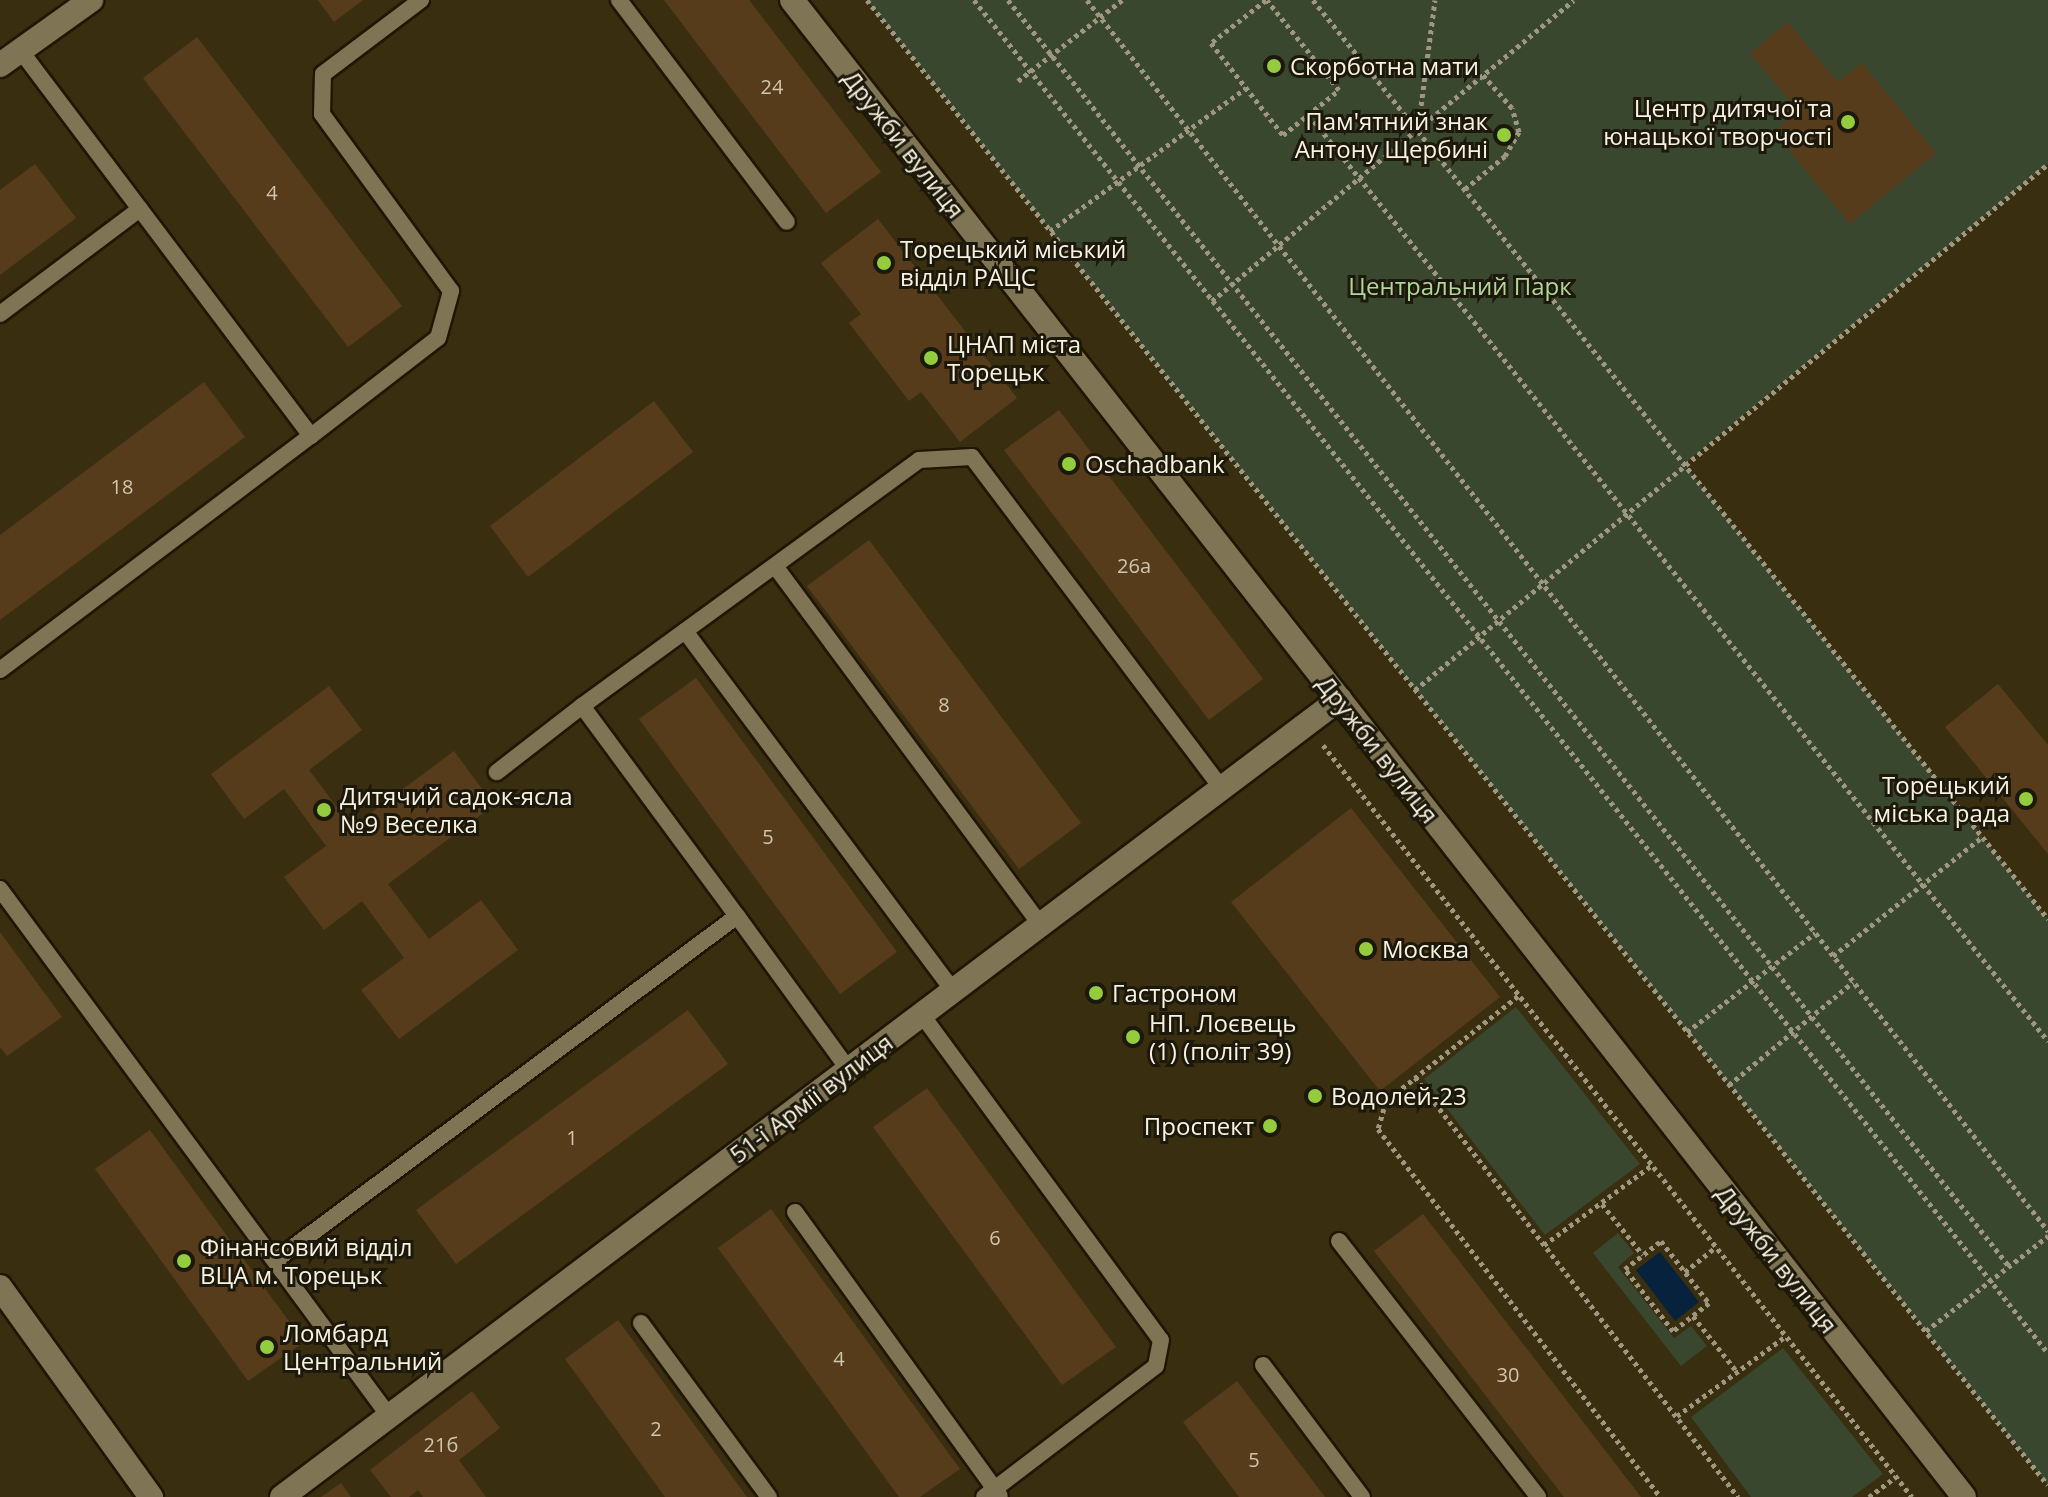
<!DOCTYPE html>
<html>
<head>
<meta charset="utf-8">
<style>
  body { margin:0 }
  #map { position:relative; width:2048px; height:1497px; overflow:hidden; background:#392f10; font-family:"Open Sans",sans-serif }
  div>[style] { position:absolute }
  .green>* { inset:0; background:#39472e }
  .water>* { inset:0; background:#07223d }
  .building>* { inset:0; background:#563c1b }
  .path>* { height:5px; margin-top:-2.5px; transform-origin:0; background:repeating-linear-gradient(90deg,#9f977f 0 4px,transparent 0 8px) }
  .roads { filter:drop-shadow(2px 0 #211700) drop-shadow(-2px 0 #211700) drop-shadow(0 2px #211700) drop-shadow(0 -2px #211700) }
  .service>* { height:16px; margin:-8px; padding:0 8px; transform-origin:8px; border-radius:8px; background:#7f7453 }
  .minor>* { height:24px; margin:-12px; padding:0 12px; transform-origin:12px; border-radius:12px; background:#7f7453 }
  .secondary>* { height:24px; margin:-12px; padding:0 12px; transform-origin:12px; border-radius:12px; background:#7f7453 }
  .dots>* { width:22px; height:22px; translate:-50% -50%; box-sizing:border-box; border:4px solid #1c180b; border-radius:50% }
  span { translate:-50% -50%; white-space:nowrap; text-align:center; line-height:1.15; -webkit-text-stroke:6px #1c180b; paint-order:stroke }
  .number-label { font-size:20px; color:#cfc4ae }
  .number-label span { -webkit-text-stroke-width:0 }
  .poi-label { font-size:24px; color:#f7f1df }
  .left { translate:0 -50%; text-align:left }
  .right { translate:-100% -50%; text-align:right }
  .street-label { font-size:24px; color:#f7f1df }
  .park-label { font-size:24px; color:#b1d497 }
</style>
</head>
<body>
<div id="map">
  <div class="green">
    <div style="clip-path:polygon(867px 0,2048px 0,2048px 164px,1684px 464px,2048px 919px,2048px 1485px)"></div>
    <div style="clip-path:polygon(1516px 1007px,1640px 1164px,1545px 1235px,1424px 1079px)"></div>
    <div style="clip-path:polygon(1618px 1233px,1634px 1253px,1618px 1267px,1674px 1338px,1691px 1326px,1707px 1346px,1681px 1366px,1593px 1253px)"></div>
    <div style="clip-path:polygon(1783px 1348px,1883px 1474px,1852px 1497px,1751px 1497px,1691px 1417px)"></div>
  </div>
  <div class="water">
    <div style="clip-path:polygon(1660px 1252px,1699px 1302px,1675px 1321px,1636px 1270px)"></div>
  </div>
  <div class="building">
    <div style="clip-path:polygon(318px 0,363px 0,334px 22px)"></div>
    <div style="clip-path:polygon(664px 0,749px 0,881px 172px,826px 213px)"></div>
    <div style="clip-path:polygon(1788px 22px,1838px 82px,1862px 63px,1936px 153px,1850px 224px,1774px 132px,1798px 111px,1750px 53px)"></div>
    <div style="clip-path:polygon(197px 37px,402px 306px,348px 347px,143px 78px)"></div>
    <div style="clip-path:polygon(35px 164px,76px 218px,0 275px,0 190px)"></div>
    <div style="clip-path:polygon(878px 219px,1017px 398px,960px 442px,921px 392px,909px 401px,849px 323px,861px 314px,821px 263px)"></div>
    <div style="clip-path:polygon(204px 382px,245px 437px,0 620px,0 535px)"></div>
    <div style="clip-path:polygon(654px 401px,693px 452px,528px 577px,490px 526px)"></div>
    <div style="clip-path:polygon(1059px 410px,1263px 679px,1209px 720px,1004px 450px)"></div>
    <div style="clip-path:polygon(869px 540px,1081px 823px,1019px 869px,807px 586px)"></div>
    <div style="clip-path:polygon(696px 678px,897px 952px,840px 994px,639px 719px)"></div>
    <div style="clip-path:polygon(1998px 684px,2048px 745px,2048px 854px,1945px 727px)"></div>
    <div style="clip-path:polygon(329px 686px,362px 730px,309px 770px,352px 827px,454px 751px,494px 805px,388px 884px,429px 939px,481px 900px,518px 950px,399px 1039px,361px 990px,404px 958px,362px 901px,324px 930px,284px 877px,326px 846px,284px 789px,244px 819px,211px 774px)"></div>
    <div style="clip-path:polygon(1351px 808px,1500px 997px,1380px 1091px,1231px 902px)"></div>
    <div style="clip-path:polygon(0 932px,62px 1017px,7px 1056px,0 1047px)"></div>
    <div style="clip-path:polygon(688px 1010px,728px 1064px,456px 1264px,416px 1210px)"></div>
    <div style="clip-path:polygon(927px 1088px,1116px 1347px,1062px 1385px,873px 1127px)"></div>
    <div style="clip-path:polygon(150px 1130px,304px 1342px,248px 1381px,95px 1169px)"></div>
    <div style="clip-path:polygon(771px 1209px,960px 1469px,920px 1497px,899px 1497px,718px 1248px)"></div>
    <div style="clip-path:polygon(1423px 1214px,1641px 1497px,1564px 1497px,1374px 1251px)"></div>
    <div style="clip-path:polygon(618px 1320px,747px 1497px,665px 1497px,565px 1359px)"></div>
    <div style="clip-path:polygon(1237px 1381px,1325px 1497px,1239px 1497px,1183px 1422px)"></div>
    <div style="clip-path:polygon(472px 1391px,500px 1428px,459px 1460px,486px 1497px,423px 1497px,418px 1490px,409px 1497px,391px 1497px,370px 1470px)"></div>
    <div style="clip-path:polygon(341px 1483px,351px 1497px,321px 1497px)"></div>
  </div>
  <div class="path">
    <div style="left:867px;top:0;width:1897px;rotate:51.51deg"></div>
    <div style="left:974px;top:0;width:1727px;rotate:51.56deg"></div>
    <div style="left:1008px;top:0;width:1614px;rotate:51.67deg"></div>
    <div style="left:1087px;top:0;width:1562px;rotate:52.02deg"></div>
    <div style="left:1266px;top:0;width:70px;rotate:142deg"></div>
    <div style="left:1211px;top:43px;width:117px;rotate:52deg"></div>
    <div style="left:1283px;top:135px;width:72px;rotate:-38.8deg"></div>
    <div style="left:1339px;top:90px;width:115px;rotate:-128.7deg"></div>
    <div style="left:1313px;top:0;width:1177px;rotate:51.35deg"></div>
    <div style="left:1018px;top:81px;width:132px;rotate:-37.9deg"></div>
    <div style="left:1309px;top:115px;width:1185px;rotate:51.41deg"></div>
    <div style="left:1418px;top:129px;width:202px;rotate:-39.6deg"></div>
    <div style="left:1465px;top:189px;width:52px;rotate:-39.5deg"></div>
    <div style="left:1505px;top:156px;width:28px;rotate:-60deg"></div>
    <div style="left:1519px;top:132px;width:25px;rotate:-106deg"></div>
    <div style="left:1512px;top:108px;width:44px;rotate:-131.3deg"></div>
    <div style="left:1050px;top:231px;width:243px;rotate:-36.1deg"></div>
    <div style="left:1212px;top:301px;width:268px;rotate:-39.9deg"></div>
    <div style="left:1418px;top:129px;width:130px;rotate:-82.5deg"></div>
    <div style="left:1415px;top:690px;width:823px;rotate:-39.73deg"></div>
    <div style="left:1323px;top:745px;width:955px;rotate:51.93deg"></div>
    <div style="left:1833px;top:956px;width:191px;rotate:-38.6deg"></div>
    <div style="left:1518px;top:996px;width:169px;rotate:141.5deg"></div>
    <div style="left:1386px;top:1101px;width:29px;rotate:106deg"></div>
    <div style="left:1378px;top:1129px;width:464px;rotate:52.5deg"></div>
    <div style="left:1687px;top:1032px;width:162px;rotate:-37.7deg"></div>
    <div style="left:1415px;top:1077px;width:530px;rotate:52.44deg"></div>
    <div style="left:1729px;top:1085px;width:161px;rotate:-39.7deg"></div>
    <div style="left:1602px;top:1204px;width:65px;rotate:51.2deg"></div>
    <div style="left:1661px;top:1241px;width:78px;rotate:52.3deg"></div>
    <div style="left:1709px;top:1303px;width:46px;rotate:142.1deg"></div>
    <div style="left:1673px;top:1331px;width:78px;rotate:-127.7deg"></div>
    <div style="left:1625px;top:1269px;width:46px;rotate:-37.9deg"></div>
    <div style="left:1544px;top:1245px;width:134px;rotate:-36.5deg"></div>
    <div style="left:1685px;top:1272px;width:40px;rotate:-39deg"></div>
    <div style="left:1693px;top:1316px;width:71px;rotate:51.8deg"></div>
    <div style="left:1926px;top:1331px;width:155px;rotate:-37.9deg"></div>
    <div style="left:1677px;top:1416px;width:135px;rotate:-36.3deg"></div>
    <div style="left:1869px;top:1497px;width:34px;rotate:-37deg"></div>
  </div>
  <div class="roads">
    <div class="service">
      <div style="left:619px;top:0;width:278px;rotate:52.9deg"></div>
      <div style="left:0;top:314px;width:175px;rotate:-36.9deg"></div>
      <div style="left:311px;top:436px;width:160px;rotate:-37.7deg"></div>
      <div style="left:438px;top:338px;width:49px;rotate:-74.5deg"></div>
      <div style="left:451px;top:291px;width:219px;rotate:-126.1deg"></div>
      <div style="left:322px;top:114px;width:40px;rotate:-88.6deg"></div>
      <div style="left:323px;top:74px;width:123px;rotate:-37.1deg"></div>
      <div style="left:775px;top:566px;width:449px;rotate:53.5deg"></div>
      <div style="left:685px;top:631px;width:450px;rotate:53.3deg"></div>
      <div style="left:0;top:670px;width:389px;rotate:-37deg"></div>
      <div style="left:311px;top:436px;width:483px;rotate:-127deg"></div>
      <div style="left:582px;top:706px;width:417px;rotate:-36.1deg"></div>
      <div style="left:919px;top:460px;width:53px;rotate:-3.2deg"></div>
      <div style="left:972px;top:457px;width:417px;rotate:53deg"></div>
      <div style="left:0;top:889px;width:655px;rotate:53.57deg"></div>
      <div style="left:389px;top:1416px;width:7px;rotate:-34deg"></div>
      <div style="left:737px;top:916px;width:190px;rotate:54deg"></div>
      <div style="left:922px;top:1015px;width:403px;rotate:53.7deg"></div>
      <div style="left:1161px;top:1340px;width:26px;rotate:101deg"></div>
      <div style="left:1156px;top:1366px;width:216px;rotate:142.7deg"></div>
      <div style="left:795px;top:1212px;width:350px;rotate:54.2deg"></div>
      <div style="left:1339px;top:1241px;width:324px;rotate:52.1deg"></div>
      <div style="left:276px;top:1260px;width:575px;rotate:-36.73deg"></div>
      <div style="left:737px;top:916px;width:261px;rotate:-126.4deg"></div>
      <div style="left:582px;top:706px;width:108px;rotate:142.2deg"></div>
      <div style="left:641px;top:1323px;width:216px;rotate:53.7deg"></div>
      <div style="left:1263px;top:1365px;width:165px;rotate:53.1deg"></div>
    </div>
    <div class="minor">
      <div style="left:792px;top:0;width:1901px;rotate:51.94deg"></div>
      <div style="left:0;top:65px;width:112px;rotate:-35.5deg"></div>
      <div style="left:282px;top:1497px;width:1325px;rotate:-37.03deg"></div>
    </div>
    <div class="secondary">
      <div style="left:0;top:1287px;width:259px;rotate:54.3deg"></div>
    </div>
  </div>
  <div class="dots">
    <div style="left:1274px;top:66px;background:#94cc3d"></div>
    <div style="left:1848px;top:122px;background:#94cc3d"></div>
    <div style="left:1504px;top:135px;background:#94cc3d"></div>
    <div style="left:884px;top:263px;background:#94cc3d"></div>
    <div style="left:931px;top:358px;background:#94cc3d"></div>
    <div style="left:1069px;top:464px;background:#94cc3d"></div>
    <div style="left:2026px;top:799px;background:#94cc3d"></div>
    <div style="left:324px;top:810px;background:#94cc3d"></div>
    <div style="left:1366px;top:949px;background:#94cc3d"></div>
    <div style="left:1096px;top:993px;background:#94cc3d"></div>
    <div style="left:1133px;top:1037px;background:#94cc3d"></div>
    <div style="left:1315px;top:1096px;background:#94cc3d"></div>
    <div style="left:1270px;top:1126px;background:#94cc3d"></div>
    <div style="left:184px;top:1261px;background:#94cc3d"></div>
    <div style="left:267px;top:1347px;background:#94cc3d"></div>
  </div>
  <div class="number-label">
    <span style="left:772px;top:86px">24</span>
    <span style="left:272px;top:192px">4</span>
    <span style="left:122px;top:486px">18</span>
    <span style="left:1134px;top:565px">26а</span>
    <span style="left:944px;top:704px">8</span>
    <span style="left:768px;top:836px">5</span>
    <span style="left:572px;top:1137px">1</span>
    <span style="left:995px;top:1237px">6</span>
    <span style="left:839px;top:1358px">4</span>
    <span style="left:1508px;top:1374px">30</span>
    <span style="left:656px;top:1428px">2</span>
    <span style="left:441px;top:1444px">21б</span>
    <span style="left:1254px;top:1459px">5</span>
  </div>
  <div class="poi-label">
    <span class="left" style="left:1290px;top:66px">Скорботна мати</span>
    <span class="right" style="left:1832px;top:122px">Центр дитячої та<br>юнацької творчості</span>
    <span class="right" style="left:1488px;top:135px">Пам'ятний знак<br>Антону Щербині</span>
    <span class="left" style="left:900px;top:263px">Торецький міський<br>відділ РАЦС</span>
    <span class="left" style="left:947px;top:358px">ЦНАП міста<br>Торецьк</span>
    <span class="left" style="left:1085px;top:464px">Oschadbank</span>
    <span class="right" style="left:2010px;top:799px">Торецький<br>міська рада</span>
    <span class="left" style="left:340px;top:810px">Дитячий садок-ясла<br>№9 Веселка</span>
    <span class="left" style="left:1382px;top:949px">Москва</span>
    <span class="left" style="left:1112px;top:993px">Гастроном</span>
    <span class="left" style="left:1149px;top:1037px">НП. Лоєвець<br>(1) (політ 39)</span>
    <span class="left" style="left:1331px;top:1096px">Водолей-23</span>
    <span class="right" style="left:1254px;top:1126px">Проспект</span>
    <span class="left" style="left:200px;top:1261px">Фінансовий відділ<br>ВЦА м. Торецьк</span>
    <span class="left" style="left:283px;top:1347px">Ломбард<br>Центральний</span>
  </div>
  <div class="street-label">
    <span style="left:904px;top:144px;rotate:52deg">Дружби вулиця</span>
    <span style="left:1378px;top:749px;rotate:52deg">Дружби вулиця</span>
    <span style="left:811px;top:1098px;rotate:-37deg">51-ї Армії вулиця</span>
    <span style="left:1777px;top:1259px;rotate:52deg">Дружби вулиця</span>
  </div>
  <div class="park-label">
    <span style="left:1460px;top:286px">Центральний Парк</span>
  </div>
</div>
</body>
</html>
